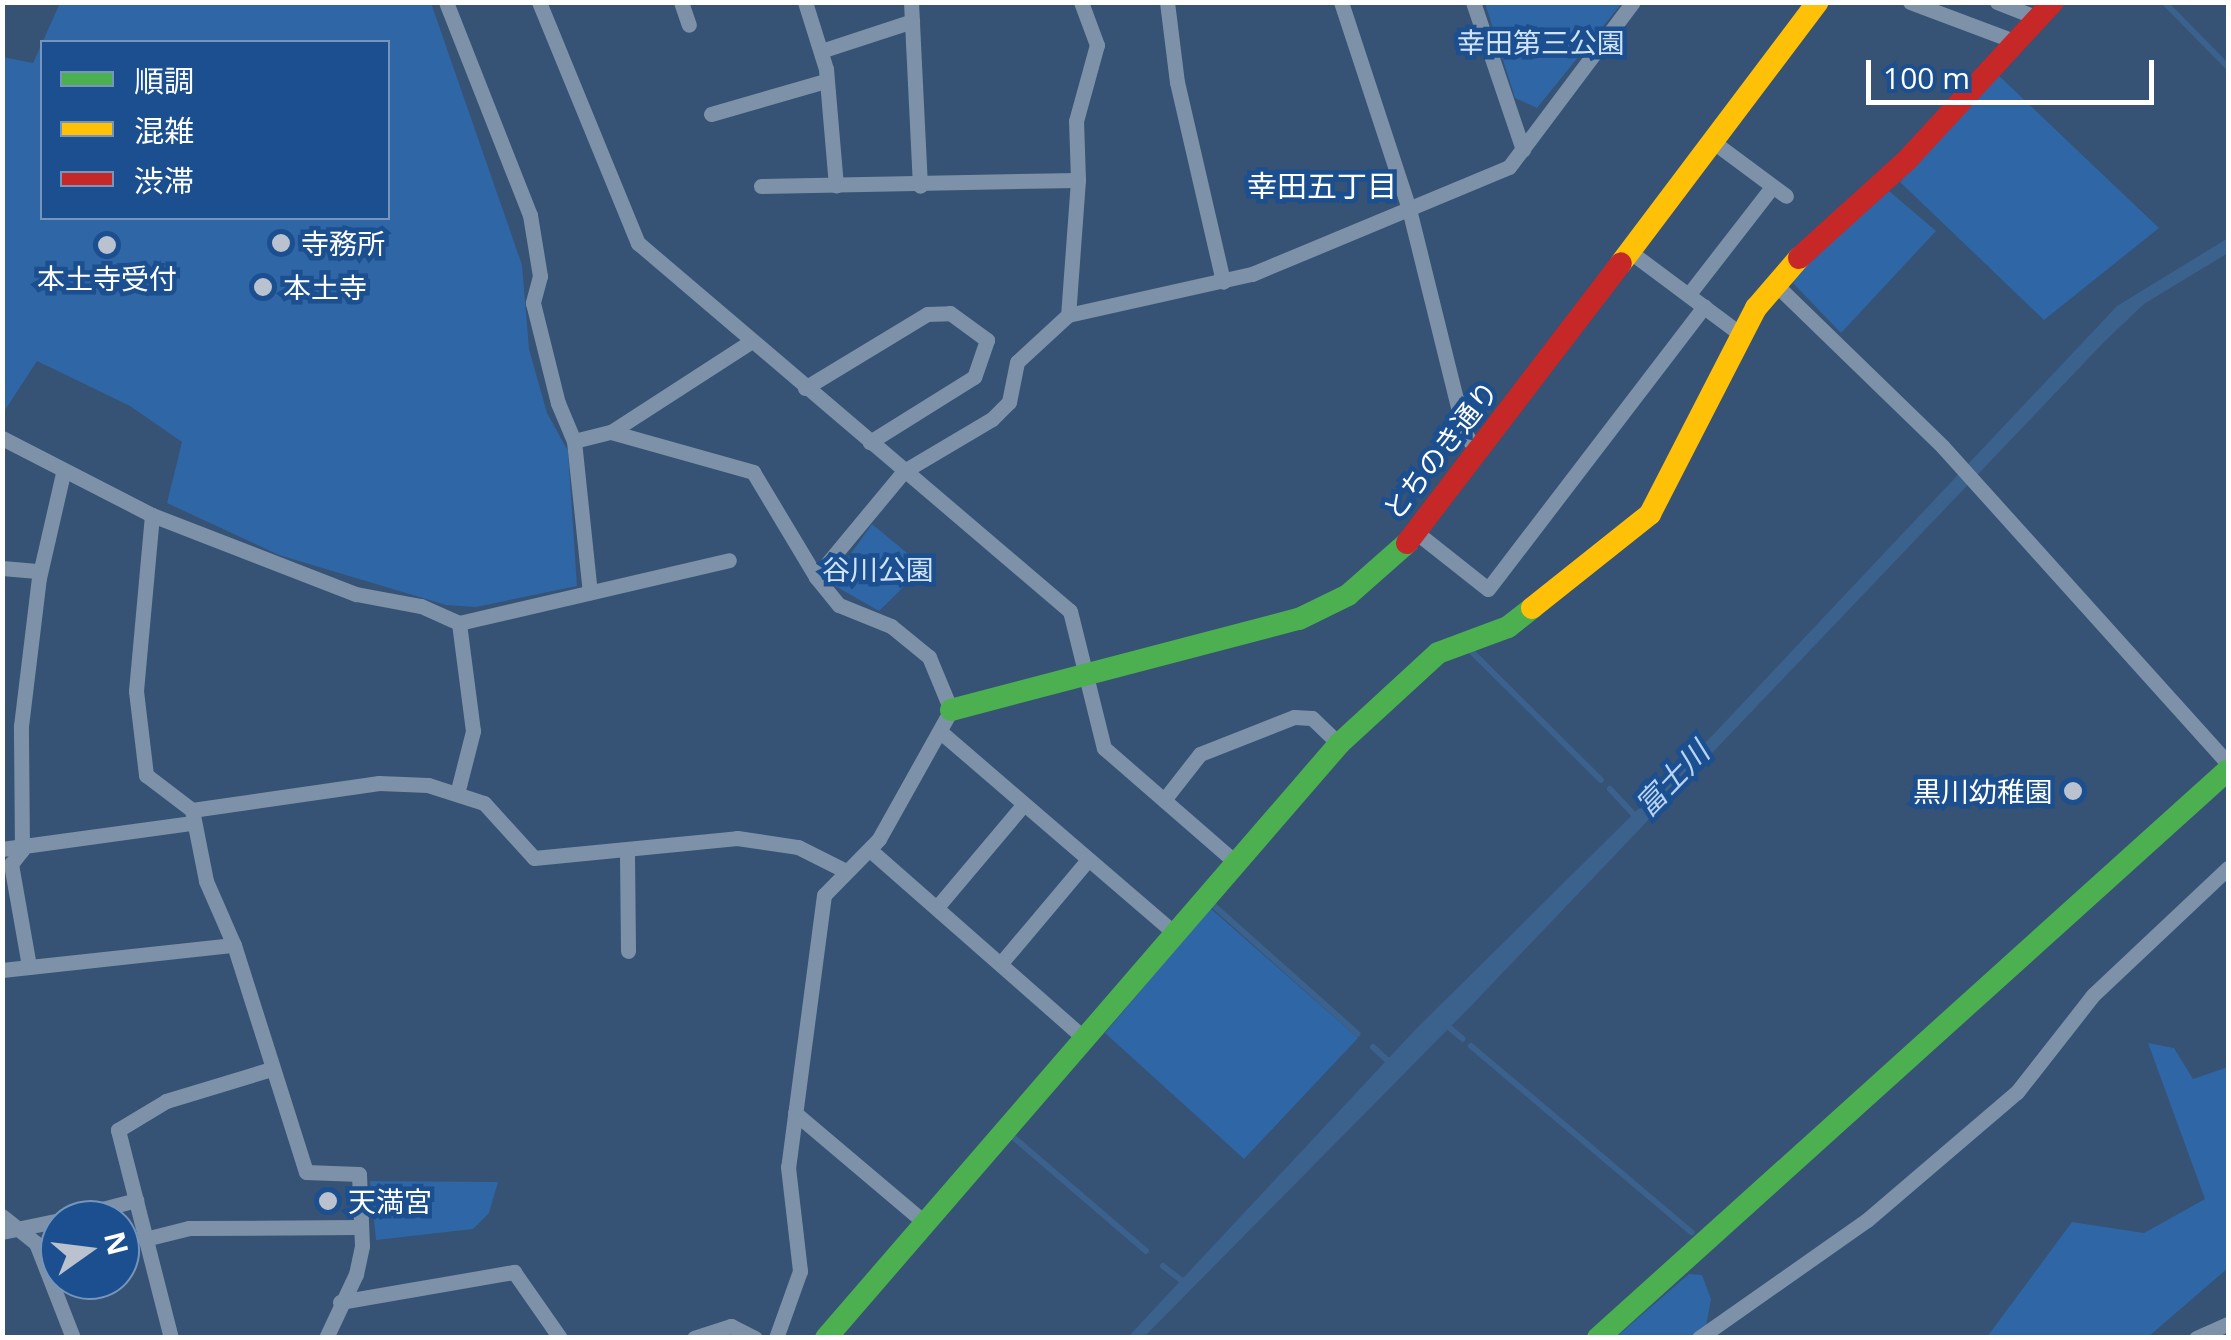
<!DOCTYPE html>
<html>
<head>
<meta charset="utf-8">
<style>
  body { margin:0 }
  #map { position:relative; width:2231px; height:1340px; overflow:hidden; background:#365274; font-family:"Open Sans","Noto Sans JP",sans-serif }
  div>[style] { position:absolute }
  .green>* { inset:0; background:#2f66a5 }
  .water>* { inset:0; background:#3b618d }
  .stream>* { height:6px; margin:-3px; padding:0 3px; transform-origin:3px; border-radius:3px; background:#3b618d }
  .street>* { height:15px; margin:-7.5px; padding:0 7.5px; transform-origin:7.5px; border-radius:7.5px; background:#7d92a8 }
  .fast>* { height:22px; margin:-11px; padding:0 11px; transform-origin:11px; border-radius:11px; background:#4caf50 }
  .slow>* { height:22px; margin:-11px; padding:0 11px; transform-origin:11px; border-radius:11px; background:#ffc107 }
  .jam>* { height:22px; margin:-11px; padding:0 11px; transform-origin:11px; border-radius:11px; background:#c62828 }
  .dots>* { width:28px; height:28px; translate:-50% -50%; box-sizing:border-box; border:5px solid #1b4f8f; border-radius:50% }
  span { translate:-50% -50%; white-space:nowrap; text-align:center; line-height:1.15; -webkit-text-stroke:9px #1b4f8f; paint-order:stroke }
  .park-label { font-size:28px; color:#cfe3fa }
  .poi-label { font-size:28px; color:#fff }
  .left { translate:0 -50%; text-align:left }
  .right { translate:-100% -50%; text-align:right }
  .street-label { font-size:28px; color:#fff }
  .neighbourhood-label { font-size:30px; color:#fff }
  .water-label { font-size:30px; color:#b5d3f5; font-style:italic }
  .frame { position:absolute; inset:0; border:5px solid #fff; pointer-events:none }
  .legend { position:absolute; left:40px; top:40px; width:350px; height:180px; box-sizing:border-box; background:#1b4f8f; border:2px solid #7695bc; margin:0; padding:12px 18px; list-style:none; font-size:30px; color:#fff }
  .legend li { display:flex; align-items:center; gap:20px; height:50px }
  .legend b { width:50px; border:2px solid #7695bc }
  .north { position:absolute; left:40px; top:1200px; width:100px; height:100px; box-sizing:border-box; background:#1b4f8f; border:2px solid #7695bc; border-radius:50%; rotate:76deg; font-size:28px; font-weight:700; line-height:40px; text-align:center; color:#fff }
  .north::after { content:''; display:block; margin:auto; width:35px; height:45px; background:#b9c2ce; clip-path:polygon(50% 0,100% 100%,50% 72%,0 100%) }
  .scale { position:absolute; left:1866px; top:60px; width:288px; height:45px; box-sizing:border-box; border:5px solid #fff; border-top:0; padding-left:12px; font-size:30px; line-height:35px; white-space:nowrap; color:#fff; -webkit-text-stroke:8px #1b4f8f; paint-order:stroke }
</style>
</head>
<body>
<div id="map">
  <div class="green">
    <div style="clip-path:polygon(evenodd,60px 3px,431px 3px,522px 265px,529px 349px,547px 413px,568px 451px,577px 586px,476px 607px,446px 605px,279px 555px,167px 503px,182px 442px,130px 406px,37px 361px,3px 413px,3px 57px,33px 63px,60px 3px,42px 42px,388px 42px,388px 218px,42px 218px,42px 42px)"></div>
    <div style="clip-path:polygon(1485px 3px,1485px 2px,1622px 3px,1537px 108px,1515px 98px)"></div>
    <div style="clip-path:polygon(1995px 72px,2159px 228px,2044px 320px,1900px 182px)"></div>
    <div style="clip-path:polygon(1889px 191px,1936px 231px,1841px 333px,1790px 280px)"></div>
    <div style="clip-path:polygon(872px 524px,924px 567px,879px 611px,830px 583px)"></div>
    <div style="clip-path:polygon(1210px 908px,1358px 1038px,1244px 1159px,1105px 1033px)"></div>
    <div style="clip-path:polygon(2148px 1043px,2174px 1048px,2193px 1079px,2228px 1067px,2228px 1268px,2148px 1337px,1987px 1337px,2072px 1222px,2144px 1233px,2205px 1199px)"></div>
    <div style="clip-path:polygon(370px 1181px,498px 1182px,489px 1213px,473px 1229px,376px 1240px)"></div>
    <div style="clip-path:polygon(1689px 1274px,1702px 1275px,1711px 1299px,1704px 1337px,1615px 1338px)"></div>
  </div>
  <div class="water">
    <div style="clip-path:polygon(2228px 238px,2228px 253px,2144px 304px,2104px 342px,1471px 1006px,1144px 1337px,1127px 1338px,1414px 1031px,1710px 738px,2117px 306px)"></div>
  </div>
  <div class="stream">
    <div style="left:2164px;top:2px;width:91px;rotate:45.4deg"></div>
    <div style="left:1471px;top:651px;width:183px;rotate:44.8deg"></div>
    <div style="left:1610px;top:789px;width:38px;rotate:47deg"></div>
    <div style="left:1212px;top:904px;width:195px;rotate:41.7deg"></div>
    <div style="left:1445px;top:1024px;width:23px;rotate:40deg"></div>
    <div style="left:1471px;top:1046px;width:289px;rotate:40.2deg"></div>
    <div style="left:1373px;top:1047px;width:26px;rotate:43deg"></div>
    <div style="left:1013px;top:1137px;width:175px;rotate:40.6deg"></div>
    <div style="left:1163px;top:1266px;width:29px;rotate:38deg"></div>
  </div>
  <div class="street">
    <div style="left:446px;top:2px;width:229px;rotate:68.5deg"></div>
    <div style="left:530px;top:215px;width:62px;rotate:80.7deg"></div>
    <div style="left:540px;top:276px;width:28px;rotate:105deg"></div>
    <div style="left:533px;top:303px;width:103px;rotate:76deg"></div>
    <div style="left:558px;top:403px;width:41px;rotate:67.2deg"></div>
    <div style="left:574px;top:441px;width:38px;rotate:-14deg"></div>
    <div style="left:611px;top:432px;width:148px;rotate:15.7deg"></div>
    <div style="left:753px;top:472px;width:122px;rotate:59deg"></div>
    <div style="left:539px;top:2px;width:261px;rotate:67.7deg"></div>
    <div style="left:638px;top:243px;width:567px;rotate:40.43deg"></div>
    <div style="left:1070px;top:611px;width:141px;rotate:76.1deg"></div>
    <div style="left:1104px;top:748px;width:172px;rotate:41deg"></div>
    <div style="left:681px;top:2px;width:24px;rotate:71deg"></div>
    <div style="left:805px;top:2px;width:70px;rotate:72.6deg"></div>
    <div style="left:826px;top:69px;width:117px;rotate:85.1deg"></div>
    <div style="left:911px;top:2px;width:184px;rotate:87.2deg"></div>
    <div style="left:1167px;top:2px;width:81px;rotate:82.9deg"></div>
    <div style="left:1177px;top:82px;width:205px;rotate:77deg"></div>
    <div style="left:1341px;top:2px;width:218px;rotate:71.8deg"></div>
    <div style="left:1409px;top:209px;width:230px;rotate:76.1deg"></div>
    <div style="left:1464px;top:432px;width:22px;rotate:56deg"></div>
    <div style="left:1473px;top:2px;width:156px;rotate:71.3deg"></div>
    <div style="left:1910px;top:2px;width:111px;rotate:20.6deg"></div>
    <div style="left:1997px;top:2px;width:41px;rotate:21.5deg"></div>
    <div style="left:821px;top:51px;width:96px;rotate:-18.2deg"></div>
    <div style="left:711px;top:114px;width:119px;rotate:-16.1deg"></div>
    <div style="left:1712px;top:141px;width:92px;rotate:36.6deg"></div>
    <div style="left:1078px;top:180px;width:59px;rotate:-91.9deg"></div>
    <div style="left:1076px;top:121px;width:79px;rotate:-74.6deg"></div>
    <div style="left:1097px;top:45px;width:46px;rotate:-110.4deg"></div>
    <div style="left:761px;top:186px;width:317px;rotate:-1.1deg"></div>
    <div style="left:1078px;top:180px;width:135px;rotate:94.2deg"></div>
    <div style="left:1068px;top:315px;width:69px;rotate:137.3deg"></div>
    <div style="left:1017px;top:362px;width:41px;rotate:101.3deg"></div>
    <div style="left:1009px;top:402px;width:24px;rotate:135deg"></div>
    <div style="left:992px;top:419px;width:102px;rotate:149.4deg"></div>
    <div style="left:904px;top:471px;width:138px;rotate:129.7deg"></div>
    <div style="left:816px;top:577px;width:36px;rotate:51deg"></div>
    <div style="left:839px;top:605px;width:56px;rotate:22deg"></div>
    <div style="left:891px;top:626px;width:49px;rotate:39.2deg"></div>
    <div style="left:929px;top:657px;width:57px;rotate:67.5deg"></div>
    <div style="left:951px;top:710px;width:148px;rotate:119.2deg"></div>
    <div style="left:879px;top:839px;width:78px;rotate:134.5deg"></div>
    <div style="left:824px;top:895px;width:274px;rotate:97.5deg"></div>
    <div style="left:788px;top:1167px;width:105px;rotate:83.4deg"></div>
    <div style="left:800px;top:1271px;width:71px;rotate:109.7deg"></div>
    <div style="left:1629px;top:251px;width:137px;rotate:36.7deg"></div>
    <div style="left:1775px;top:284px;width:234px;rotate:44.1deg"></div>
    <div style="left:1943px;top:447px;width:426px;rotate:48deg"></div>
    <div style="left:1689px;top:294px;width:135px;rotate:-52.2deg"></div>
    <div style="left:1068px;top:315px;width:189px;rotate:-12.6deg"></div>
    <div style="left:1252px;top:274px;width:278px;rotate:-22.6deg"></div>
    <div style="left:1509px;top:167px;width:206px;rotate:-53.1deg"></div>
    <div style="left:805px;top:388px;width:143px;rotate:-31.2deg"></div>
    <div style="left:927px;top:314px;width:23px;rotate:-2deg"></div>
    <div style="left:950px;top:313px;width:46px;rotate:36.1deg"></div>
    <div style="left:987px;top:340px;width:39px;rotate:109deg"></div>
    <div style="left:974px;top:377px;width:123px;rotate:148deg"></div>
    <div style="left:611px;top:432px;width:166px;rotate:-32.9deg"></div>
    <div style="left:2px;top:438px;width:169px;rotate:27.2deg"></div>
    <div style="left:152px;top:515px;width:219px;rotate:21.2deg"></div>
    <div style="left:356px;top:594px;width:66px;rotate:10.5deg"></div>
    <div style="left:421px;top:606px;width:42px;rotate:24.1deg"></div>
    <div style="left:459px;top:623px;width:277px;rotate:-13.1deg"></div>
    <div style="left:574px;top:441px;width:152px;rotate:84deg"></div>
    <div style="left:152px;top:515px;width:177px;rotate:95.2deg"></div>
    <div style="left:136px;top:691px;width:85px;rotate:83.2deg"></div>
    <div style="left:146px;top:775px;width:58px;rotate:37.3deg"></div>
    <div style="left:192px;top:810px;width:72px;rotate:78.8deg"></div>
    <div style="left:206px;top:881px;width:70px;rotate:66.4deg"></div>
    <div style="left:234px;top:945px;width:238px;rotate:72.4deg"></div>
    <div style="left:306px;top:1172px;width:53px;rotate:2.2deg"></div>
    <div style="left:359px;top:1174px;width:72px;rotate:87.6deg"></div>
    <div style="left:362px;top:1246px;width:29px;rotate:102deg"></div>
    <div style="left:356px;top:1274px;width:71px;rotate:115.1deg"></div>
    <div style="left:1417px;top:533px;width:90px;rotate:38.3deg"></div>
    <div style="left:1488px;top:589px;width:356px;rotate:-52.6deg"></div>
    <div style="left:2px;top:568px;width:38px;rotate:5deg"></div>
    <div style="left:943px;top:734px;width:302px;rotate:40.7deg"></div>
    <div style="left:458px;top:790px;width:61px;rotate:-75.7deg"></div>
    <div style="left:473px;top:731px;width:109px;rotate:-97.4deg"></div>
    <div style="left:1164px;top:800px;width:58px;rotate:-52deg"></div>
    <div style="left:1200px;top:754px;width:101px;rotate:-21.5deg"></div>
    <div style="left:1294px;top:717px;width:18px;rotate:3deg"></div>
    <div style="left:1312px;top:718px;width:37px;rotate:44deg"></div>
    <div style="left:192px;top:810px;width:189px;rotate:-8.2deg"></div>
    <div style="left:379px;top:783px;width:49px;rotate:2.3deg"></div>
    <div style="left:428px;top:785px;width:59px;rotate:17.8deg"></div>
    <div style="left:484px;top:803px;width:74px;rotate:47.7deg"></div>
    <div style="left:534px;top:858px;width:204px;rotate:-5.6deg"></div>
    <div style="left:737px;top:838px;width:62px;rotate:8.4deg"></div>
    <div style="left:798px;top:847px;width:54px;rotate:26.6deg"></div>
    <div style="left:2px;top:849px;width:192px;rotate:-7.8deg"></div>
    <div style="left:870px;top:850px;width:283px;rotate:41.3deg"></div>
    <div style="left:627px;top:854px;width:97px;rotate:89.4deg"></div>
    <div style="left:938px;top:906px;width:132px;rotate:-49.9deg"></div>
    <div style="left:1001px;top:963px;width:133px;rotate:-49.9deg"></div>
    <div style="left:29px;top:966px;width:104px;rotate:-100deg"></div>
    <div style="left:11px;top:864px;width:18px;rotate:-52deg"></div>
    <div style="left:22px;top:850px;width:124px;rotate:-90.5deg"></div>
    <div style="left:21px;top:726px;width:149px;rotate:-83.1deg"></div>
    <div style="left:39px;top:578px;width:108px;rotate:-77.1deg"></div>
    <div style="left:2px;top:970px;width:233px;rotate:-6.2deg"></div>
    <div style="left:795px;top:1113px;width:170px;rotate:40.2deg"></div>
    <div style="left:2px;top:1216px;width:43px;rotate:38.5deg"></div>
    <div style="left:36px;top:1243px;width:102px;rotate:68.7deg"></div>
    <div style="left:60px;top:1220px;width:79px;rotate:-14.7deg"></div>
    <div style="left:2px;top:1232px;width:59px;rotate:-11.7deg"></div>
    <div style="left:145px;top:1239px;width:45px;rotate:-14deg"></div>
    <div style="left:189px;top:1228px;width:172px;rotate:-0.3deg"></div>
    <div style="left:340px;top:1302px;width:177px;rotate:-9.8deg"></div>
    <div style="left:514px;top:1272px;width:80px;rotate:55.1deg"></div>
    <div style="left:171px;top:1338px;width:215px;rotate:-104.3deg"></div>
    <div style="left:118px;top:1130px;width:56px;rotate:-31.1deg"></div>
    <div style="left:166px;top:1101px;width:110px;rotate:-16.9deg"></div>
    <div style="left:694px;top:1338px;width:39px;rotate:-18deg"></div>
    <div style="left:731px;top:1326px;width:27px;rotate:27deg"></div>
    <div style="left:1699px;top:1338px;width:205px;rotate:-35.1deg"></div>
    <div style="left:1867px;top:1220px;width:197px;rotate:-40.5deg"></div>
    <div style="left:2017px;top:1092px;width:123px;rotate:-51.9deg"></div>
    <div style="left:2093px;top:995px;width:185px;rotate:-43.3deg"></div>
    <div style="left:2196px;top:1338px;width:35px;rotate:-24deg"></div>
  </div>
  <div class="fast">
    <div style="left:951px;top:710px;width:360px;rotate:-14.7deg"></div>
    <div style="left:1299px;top:619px;width:55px;rotate:-26.1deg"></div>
    <div style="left:1348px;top:595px;width:79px;rotate:-41.4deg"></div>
    <div style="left:826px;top:1338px;width:785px;rotate:-49.18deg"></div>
    <div style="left:1339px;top:744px;width:134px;rotate:-42.6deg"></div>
    <div style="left:1438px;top:653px;width:75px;rotate:-20.4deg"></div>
    <div style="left:1508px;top:627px;width:31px;rotate:-38deg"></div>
    <div style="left:1598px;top:1338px;width:848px;rotate:-42.04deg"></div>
  </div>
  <div class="slow">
    <div style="left:1621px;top:263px;width:327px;rotate:-53deg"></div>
    <div style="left:1532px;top:608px;width:151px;rotate:-38.5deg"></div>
    <div style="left:1650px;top:514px;width:232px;rotate:-62.8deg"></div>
    <div style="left:1756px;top:308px;width:66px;rotate:-49.3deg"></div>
  </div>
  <div class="jam">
    <div style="left:1799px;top:258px;width:146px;rotate:-42.2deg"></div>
    <div style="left:1907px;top:160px;width:215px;rotate:-47.3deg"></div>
    <div style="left:1407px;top:543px;width:352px;rotate:-52.6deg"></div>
  </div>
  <div class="dots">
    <div style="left:281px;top:243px;background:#b9c2ce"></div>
    <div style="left:107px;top:245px;background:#b9c2ce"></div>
    <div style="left:263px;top:287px;background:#b9c2ce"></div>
    <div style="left:2073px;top:791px;background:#b9c2ce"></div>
    <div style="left:328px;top:1201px;background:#b9c2ce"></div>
  </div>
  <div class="park-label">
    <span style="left:1541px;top:42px">幸田第三公園</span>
    <span style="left:878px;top:569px">谷川公園</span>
  </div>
  <div class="poi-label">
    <span class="left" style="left:301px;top:243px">寺務所</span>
    <span style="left:107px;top:278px">本土寺受付</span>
    <span class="left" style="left:283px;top:287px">本土寺</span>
    <span class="right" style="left:2053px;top:791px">黒川幼稚園</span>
    <span class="left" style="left:348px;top:1201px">天満宮</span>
  </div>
  <div class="street-label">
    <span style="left:1440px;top:450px;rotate:-52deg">とちのき通り</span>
  </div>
  <div class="neighbourhood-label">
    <span style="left:1322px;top:186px">幸田五丁目</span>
  </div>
  <div class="water-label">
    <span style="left:1672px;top:779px;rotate:-46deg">富士川</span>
  </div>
  <div class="frame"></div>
  <ul class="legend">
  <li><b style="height:12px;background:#4caf50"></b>順調</li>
  <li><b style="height:12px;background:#ffc107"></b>混雑</li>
  <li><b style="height:12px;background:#c62828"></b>渋滞</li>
  </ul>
  <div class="north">N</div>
  <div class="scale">100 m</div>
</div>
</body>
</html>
